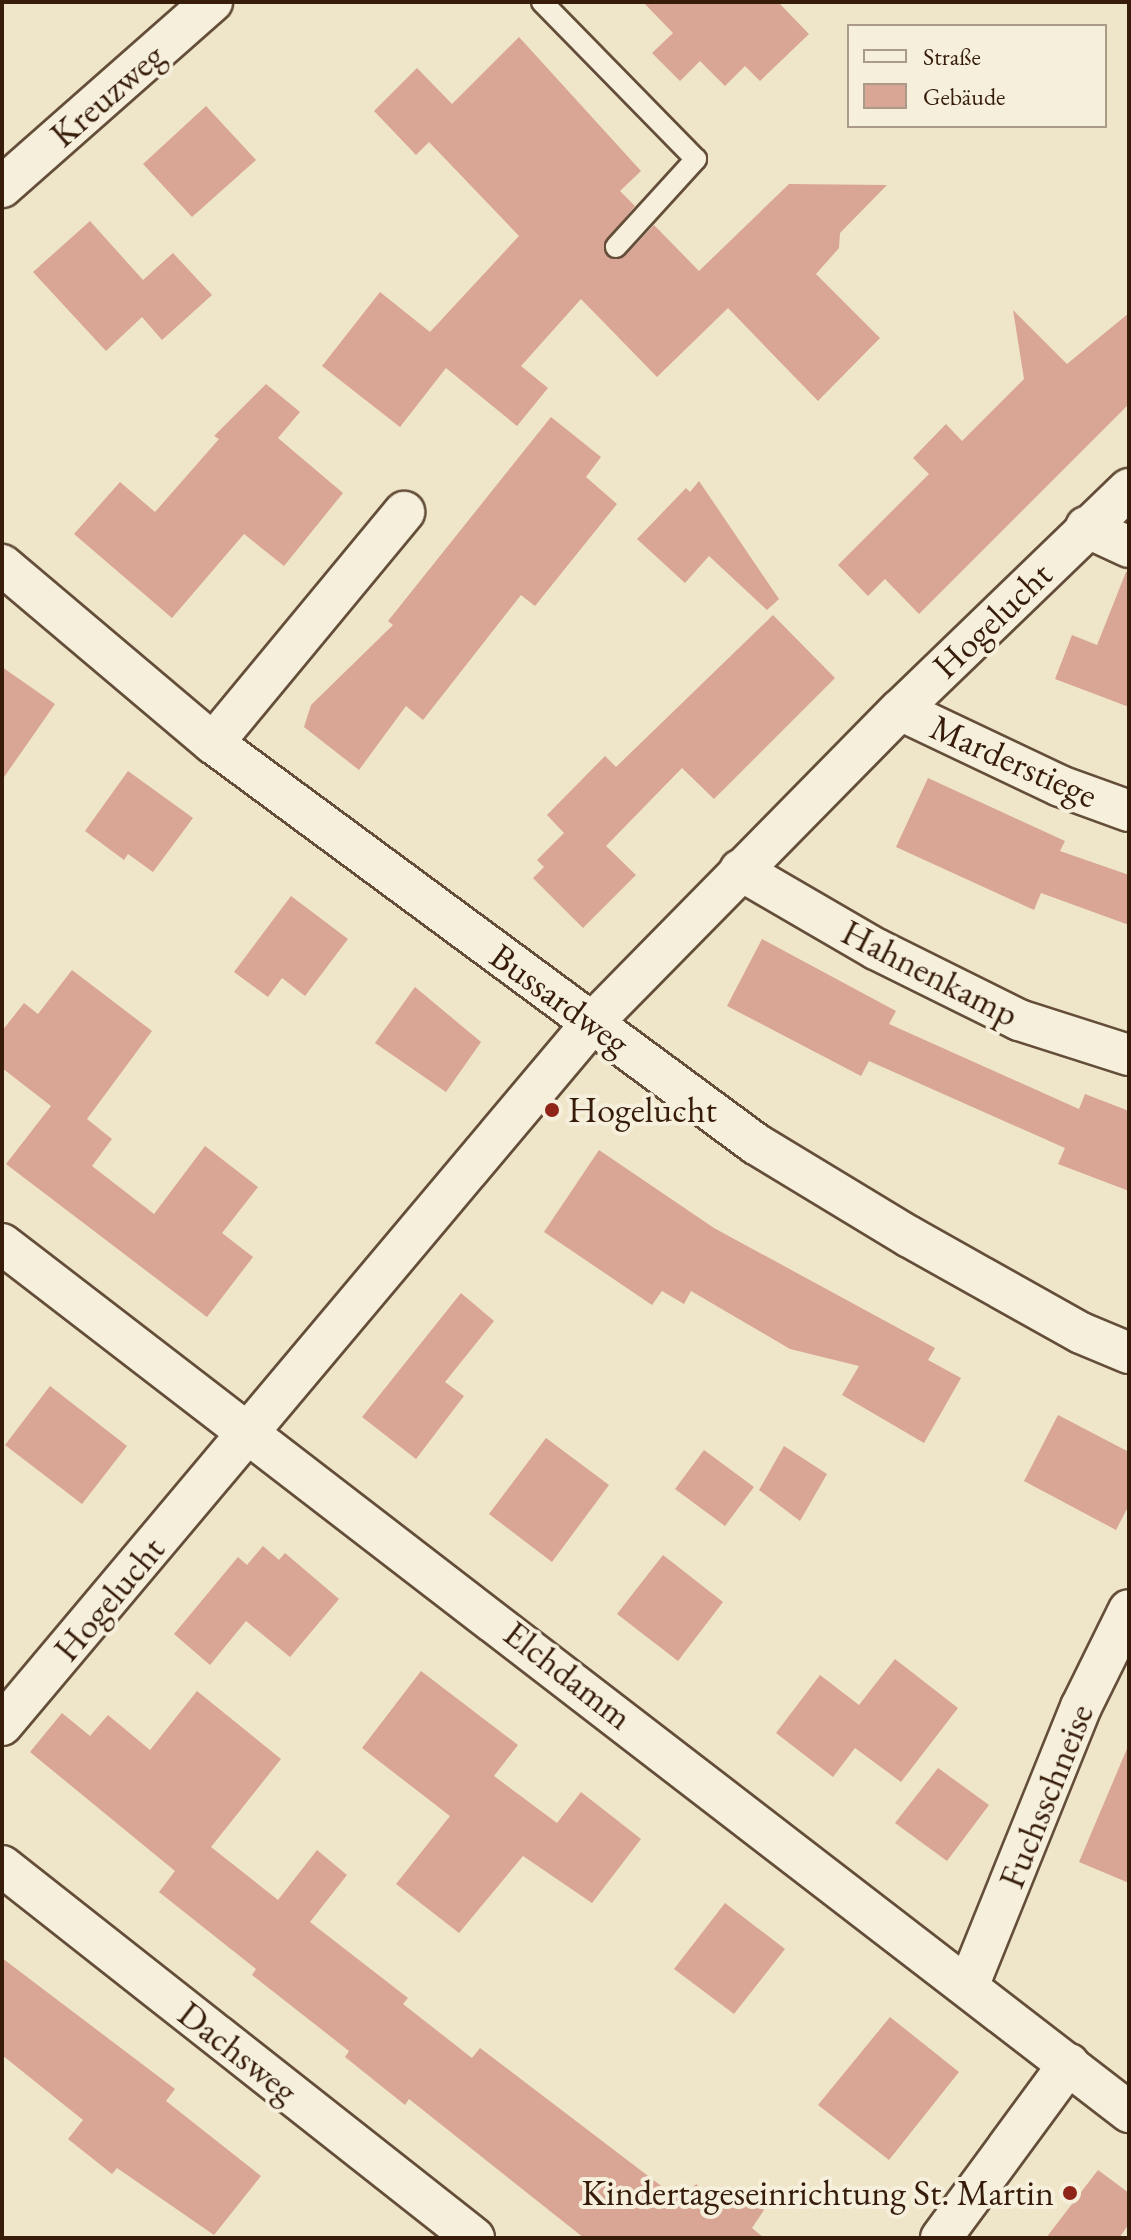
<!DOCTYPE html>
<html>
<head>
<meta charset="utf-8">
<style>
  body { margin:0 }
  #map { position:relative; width:1131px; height:2240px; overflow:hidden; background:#efe6c9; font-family:"EB Garamond",serif }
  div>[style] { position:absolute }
  .building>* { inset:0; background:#d9a595 }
  .roads { filter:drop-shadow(2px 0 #644e39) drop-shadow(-2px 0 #644e39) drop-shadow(0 2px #644e39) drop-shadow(0 -2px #644e39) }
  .lane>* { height:20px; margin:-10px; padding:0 10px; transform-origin:10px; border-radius:10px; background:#f5efdc }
  .street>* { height:40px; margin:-20px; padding:0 20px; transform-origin:20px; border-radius:20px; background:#f5efdc }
  .dots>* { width:22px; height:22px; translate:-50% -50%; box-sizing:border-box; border:4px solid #f5efdc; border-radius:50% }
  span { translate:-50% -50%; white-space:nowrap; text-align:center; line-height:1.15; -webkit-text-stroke:8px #f5efdc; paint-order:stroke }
  .street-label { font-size:36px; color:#361c09 }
  .poi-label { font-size:36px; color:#361c09 }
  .left { translate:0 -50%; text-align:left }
  .right { translate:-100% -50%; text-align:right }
  .frame { position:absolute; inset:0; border:4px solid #361c09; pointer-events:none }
  .legend { position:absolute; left:847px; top:24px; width:260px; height:104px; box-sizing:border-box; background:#f5efdc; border:2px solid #a99b88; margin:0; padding:10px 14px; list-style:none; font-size:24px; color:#361c09 }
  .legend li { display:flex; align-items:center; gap:16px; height:40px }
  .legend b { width:40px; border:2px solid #a99b88 }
</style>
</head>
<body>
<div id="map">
  <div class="building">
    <div style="clip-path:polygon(643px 2px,778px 2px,809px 34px,760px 81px,745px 66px,725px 86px,700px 61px,680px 81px,652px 53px,673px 33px)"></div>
    <div style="clip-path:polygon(519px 37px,641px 171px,620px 191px,635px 206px,604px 244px,612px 259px,625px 256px,654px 225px,699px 271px,789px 184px,887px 185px,840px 233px,839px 248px,816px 274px,880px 338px,818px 401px,728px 308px,657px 377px,581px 299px,521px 366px,548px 388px,517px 426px,446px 368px,400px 427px,322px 366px,380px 292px,430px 332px,519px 236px,429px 142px,416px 155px,374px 111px,417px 68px,452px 104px)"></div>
    <div style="clip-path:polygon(206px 106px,256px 160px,192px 217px,143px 164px)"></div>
    <div style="clip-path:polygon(90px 221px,143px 280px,173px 253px,212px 295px,162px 340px,142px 317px,106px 351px,33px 272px)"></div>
    <div style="clip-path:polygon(1013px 310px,1067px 364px,1129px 313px,1129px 404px,919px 614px,885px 579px,868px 596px,838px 565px,929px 474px,913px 458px,946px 424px,962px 441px,1024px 379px)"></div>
    <div style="clip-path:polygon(266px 384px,300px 412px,278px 438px,343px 493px,284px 566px,244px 534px,172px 618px,74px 534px,120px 482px,155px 512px,219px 439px,214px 436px)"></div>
    <div style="clip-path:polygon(551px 417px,601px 457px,586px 477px,617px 504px,535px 606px,521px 595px,423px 720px,406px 706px,359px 770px,304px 727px,311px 705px,393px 625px,388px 621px)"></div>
    <div style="clip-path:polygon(699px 481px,779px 599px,767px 610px,709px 556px,685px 583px,637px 539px,686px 488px,690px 492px)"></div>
    <div style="clip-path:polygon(1126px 572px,1129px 572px,1129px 707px,1055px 679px,1072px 635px,1097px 645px)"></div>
    <div style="clip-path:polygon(773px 615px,835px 678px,714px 799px,682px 768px,606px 846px,636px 875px,583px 928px,533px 878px,544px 867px,537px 860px,564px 833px,547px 815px,605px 756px,616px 767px)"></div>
    <div style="clip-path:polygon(2px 667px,55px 704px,2px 780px)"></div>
    <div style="clip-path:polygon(128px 771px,193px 818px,153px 872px,128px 854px,124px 860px,85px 831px)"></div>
    <div style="clip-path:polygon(928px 778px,1065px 841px,1060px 851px,1129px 875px,1129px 925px,1041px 893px,1034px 910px,896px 847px)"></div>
    <div style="clip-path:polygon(291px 896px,348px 939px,305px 996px,282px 978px,268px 997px,234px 972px)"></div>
    <div style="clip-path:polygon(762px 939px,896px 1011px,889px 1024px,1079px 1109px,1085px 1094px,1129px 1111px,1129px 1191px,1058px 1164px,1065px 1148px,869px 1061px,861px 1076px,727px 1006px)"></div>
    <div style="clip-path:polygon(72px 970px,152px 1031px,87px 1119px,112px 1139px,92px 1166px,154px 1214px,205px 1146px,258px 1187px,222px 1233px,253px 1257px,207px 1317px,6px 1164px,51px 1106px,2px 1068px,2px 1031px,24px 1003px,38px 1014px)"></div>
    <div style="clip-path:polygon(415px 987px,481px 1042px,446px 1092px,375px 1043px)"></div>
    <div style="clip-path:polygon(599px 1150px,714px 1228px,935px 1348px,928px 1360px,961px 1378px,924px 1443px,842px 1395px,859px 1366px,790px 1349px,691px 1291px,684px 1304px,662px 1291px,652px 1305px,544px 1232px)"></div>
    <div style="clip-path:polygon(461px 1293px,494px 1321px,445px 1382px,464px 1396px,416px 1459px,362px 1417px)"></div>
    <div style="clip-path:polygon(50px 1386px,127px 1446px,82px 1504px,5px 1445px)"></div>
    <div style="clip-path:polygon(1058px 1415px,1129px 1452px,1129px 1505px,1116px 1530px,1024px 1481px)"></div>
    <div style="clip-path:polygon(546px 1438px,609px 1485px,552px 1562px,489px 1514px)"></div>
    <div style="clip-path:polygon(784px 1446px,827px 1474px,800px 1521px,759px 1490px)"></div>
    <div style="clip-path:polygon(704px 1450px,754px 1487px,725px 1526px,675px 1489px)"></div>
    <div style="clip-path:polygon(263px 1546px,279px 1560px,285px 1553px,339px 1599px,290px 1657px,246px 1621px,210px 1665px,174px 1634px,238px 1557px,247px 1565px)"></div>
    <div style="clip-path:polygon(663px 1555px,723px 1602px,678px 1661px,617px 1614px)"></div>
    <div style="clip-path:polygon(895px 1659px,958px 1708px,901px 1782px,855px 1748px,833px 1777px,776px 1733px,820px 1675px,859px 1705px)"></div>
    <div style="clip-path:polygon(421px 1671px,518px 1745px,494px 1776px,557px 1823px,581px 1792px,641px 1839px,592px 1903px,523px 1856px,459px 1933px,396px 1884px,450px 1816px,362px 1748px)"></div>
    <div style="clip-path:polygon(197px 1691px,281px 1759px,211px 1847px,278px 1900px,317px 1850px,347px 1875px,310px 1922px,408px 1998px,403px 2004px,472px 2058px,480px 2048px,681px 2201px,696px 2184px,721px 2203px,732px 2187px,764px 2210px,752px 2228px,764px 2238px,584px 2238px,409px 2099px,405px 2105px,345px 2057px,349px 2051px,252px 1975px,256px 1969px,159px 1892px,175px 1871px,30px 1752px,62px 1713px,90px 1736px,108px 1715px,150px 1750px)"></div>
    <div style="clip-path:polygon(1129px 1744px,1129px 1883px,1079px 1862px)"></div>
    <div style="clip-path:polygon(938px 1768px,989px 1805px,947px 1861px,895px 1823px)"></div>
    <div style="clip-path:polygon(725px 1903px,785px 1949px,734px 2014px,674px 1969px)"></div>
    <div style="clip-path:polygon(2px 1958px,175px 2089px,166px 2101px,261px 2176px,214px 2235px,117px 2168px,112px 2174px,68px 2139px,83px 2120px,2px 2055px)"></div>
    <div style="clip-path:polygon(890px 2017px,959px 2072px,889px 2160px,818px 2105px)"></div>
    <div style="clip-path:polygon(1098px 2170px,1129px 2193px,1129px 2224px,1119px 2238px,1046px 2238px)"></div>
  </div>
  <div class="roads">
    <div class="lane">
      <div style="left:542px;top:2px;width:220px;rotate:45.6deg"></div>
      <div style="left:696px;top:159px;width:119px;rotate:132.3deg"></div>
    </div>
    <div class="street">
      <div style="left:2px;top:187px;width:280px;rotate:-41.4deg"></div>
      <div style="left:1086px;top:527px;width:47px;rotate:24.9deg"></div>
      <div style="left:2px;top:565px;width:276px;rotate:40.2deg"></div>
      <div style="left:213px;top:743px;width:675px;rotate:36.45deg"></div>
      <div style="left:756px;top:1144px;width:178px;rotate:31.2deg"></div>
      <div style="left:908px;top:1236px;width:198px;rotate:29.3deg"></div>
      <div style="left:1081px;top:1333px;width:52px;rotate:22.6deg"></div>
      <div style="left:900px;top:710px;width:177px;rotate:25.4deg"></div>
      <div style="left:1060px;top:786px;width:73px;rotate:19.9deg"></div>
      <div style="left:213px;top:743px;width:300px;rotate:-50.4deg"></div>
      <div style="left:740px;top:870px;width:157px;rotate:30.2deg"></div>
      <div style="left:876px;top:949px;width:160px;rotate:26.4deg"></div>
      <div style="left:1019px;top:1020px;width:115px;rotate:17.7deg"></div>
      <div style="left:2px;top:1244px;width:1423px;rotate:37.6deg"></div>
      <div style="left:2px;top:1725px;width:917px;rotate:-49.95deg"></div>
      <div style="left:592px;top:1023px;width:439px;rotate:-45.5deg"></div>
      <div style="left:900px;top:710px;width:318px;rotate:-44deg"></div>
      <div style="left:2px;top:1866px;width:601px;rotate:38.24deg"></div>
      <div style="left:969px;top:1984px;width:299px;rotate:-68deg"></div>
      <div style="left:1081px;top:1707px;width:108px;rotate:-63.7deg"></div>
      <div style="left:941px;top:2238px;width:216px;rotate:-53.7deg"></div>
    </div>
  </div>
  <div class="dots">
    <div style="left:552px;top:1110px;background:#8f2418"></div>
    <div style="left:1070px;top:2193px;background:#8f2418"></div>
  </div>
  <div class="street-label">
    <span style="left:107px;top:95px;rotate:-41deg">Kreuzweg</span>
    <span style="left:992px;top:620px;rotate:-44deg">Hogelucht</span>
    <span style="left:1014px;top:761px;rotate:24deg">Marderstiege</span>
    <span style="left:930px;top:973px;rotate:27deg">Hahnenkamp</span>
    <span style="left:560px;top:999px;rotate:36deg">Bussardweg</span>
    <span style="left:109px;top:1599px;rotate:-50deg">Hogelucht</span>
    <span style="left:568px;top:1675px;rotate:38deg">Elchdamm</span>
    <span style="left:1046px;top:1796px;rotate:-68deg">Fuchsschneise</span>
    <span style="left:238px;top:2052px;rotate:38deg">Dachsweg</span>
  </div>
  <div class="poi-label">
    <span class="left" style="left:568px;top:1110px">Hogelucht</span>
    <span class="right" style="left:1054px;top:2193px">Kindertageseinrichtung St. Martin</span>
  </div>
  <div class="frame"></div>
  <ul class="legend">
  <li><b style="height:10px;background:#f5efdc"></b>Straße</li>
  <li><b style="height:22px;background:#d9a595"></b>Gebäude</li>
  </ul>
</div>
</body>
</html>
